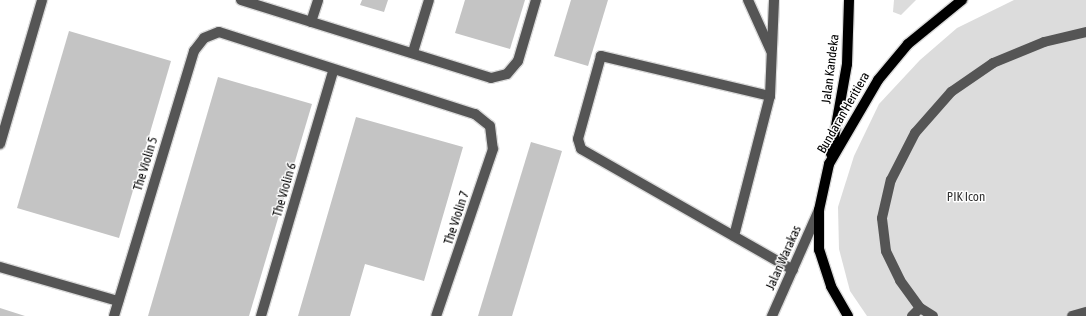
<!DOCTYPE html>
<html>
<head>
<meta charset="utf-8">
<style>
  body { margin:0 }
  #map { position:relative; width:1086px; height:316px; overflow:hidden; background:#fff; font-family:"Asap Condensed",sans-serif }
  div>[style] { position:absolute }
  .green>* { inset:0; background:#dcdcdc }
  .building>* { inset:0; background:#c4c4c4 }
  .roads { filter:drop-shadow(1px 0 #dbdbdb) drop-shadow(-1px 0 #dbdbdb) drop-shadow(0 1px #dbdbdb) drop-shadow(0 -1px #dbdbdb) }
  .minor>* { height:10px; margin:-5px; padding:0 5px; transform-origin:5px; border-radius:5px; background:#555 }
  .major>* { height:10px; margin:-5px; padding:0 5px; transform-origin:5px; border-radius:5px; background:#000 }
  span { translate:-50% -50%; white-space:nowrap; text-align:center; line-height:1.15; -webkit-text-stroke:3px #fff; paint-order:stroke }
  .street-label { font-size:13px; color:#000 }
  .park-label { font-size:13px; color:#333 }
</style>
</head>
<body>
<div id="map">
  <div class="green">
    <div style="clip-path:polygon(894px 0,916px 0,901px 15px,893px 12px)"></div>
    <div style="clip-path:polygon(1014px 0,1086px 0,1086px 316px,867px 316px,850px 291px,839px 249px,838px 207px,854px 156px,879px 104px,920px 60px,957px 28px)"></div>
  </div>
  <div class="building">
    <div style="clip-path:polygon(362px 0,388px 0,384px 12px,360px 5px)"></div>
    <div style="clip-path:polygon(465px 0,525px 0,510px 49px,455px 33px)"></div>
    <div style="clip-path:polygon(571px 0,608px 0,588px 66px,554px 56px)"></div>
    <div style="clip-path:polygon(69px 31px,171px 61px,119px 238px,17px 208px)"></div>
    <div style="clip-path:polygon(218px 77px,312px 104px,249px 316px,148px 316px)"></div>
    <div style="clip-path:polygon(356px 117px,463px 147px,424px 281px,365px 264px,350px 316px,298px 316px)"></div>
    <div style="clip-path:polygon(531px 142px,562px 151px,512px 316px,478px 316px)"></div>
    <div style="clip-path:polygon(0 308px,25px 316px,0 316px)"></div>
  </div>
  <div class="roads">
    <div class="minor">
      <div style="left:241px;top:0;width:262px;rotate:17.3deg"></div>
      <div style="left:491px;top:78px;width:16px;rotate:-14deg"></div>
      <div style="left:507px;top:74px;width:17px;rotate:-50deg"></div>
      <div style="left:518px;top:61px;width:64px;rotate:-73.6deg"></div>
      <div style="left:748px;top:0;width:56px;rotate:65.7deg"></div>
      <div style="left:311px;top:22px;width:23px;rotate:-72deg"></div>
      <div style="left:413px;top:52px;width:54px;rotate:-72.9deg"></div>
      <div style="left:770px;top:96px;width:174px;rotate:-166.7deg"></div>
      <div style="left:601px;top:56px;width:86px;rotate:105.5deg"></div>
      <div style="left:578px;top:139px;width:10px;rotate:73deg"></div>
      <div style="left:581px;top:149px;width:244px;rotate:29.7deg"></div>
      <div style="left:0;top:144px;width:150px;rotate:-73.7deg"></div>
      <div style="left:734px;top:236px;width:145px;rotate:-75.6deg"></div>
      <div style="left:770px;top:96px;width:96px;rotate:-87.6deg"></div>
      <div style="left:0;top:267px;width:123px;rotate:16.1deg"></div>
      <div style="left:114px;top:316px;width:277px;rotate:-73.2deg"></div>
      <div style="left:194px;top:51px;width:16px;rotate:-52deg"></div>
      <div style="left:204px;top:38px;width:16px;rotate:-22deg"></div>
      <div style="left:219px;top:32px;width:269px;rotate:17.8deg"></div>
      <div style="left:475px;top:114px;width:19px;rotate:39deg"></div>
      <div style="left:490px;top:126px;width:23px;rotate:83deg"></div>
      <div style="left:493px;top:149px;width:176px;rotate:108.8deg"></div>
      <div style="left:261px;top:316px;width:255px;rotate:-73.6deg"></div>
      <div style="left:772px;top:316px;width:116px;rotate:-66.1deg"></div>
      <div style="left:912px;top:316px;width:11px;rotate:-45deg"></div>
      <div style="left:933px;top:316px;width:15px;rotate:-148deg"></div>
      <div style="left:920px;top:308px;width:34px;rotate:-126deg"></div>
      <div style="left:900px;top:280px;width:32px;rotate:-116deg"></div>
      <div style="left:886px;top:251px;width:33px;rotate:-97deg"></div>
      <div style="left:882px;top:218px;width:39px;rotate:-77deg"></div>
      <div style="left:891px;top:180px;width:53px;rotate:-62.9deg"></div>
      <div style="left:915px;top:133px;width:55px;rotate:-48.7deg"></div>
      <div style="left:951px;top:92px;width:51px;rotate:-34.6deg"></div>
      <div style="left:993px;top:63px;width:55px;rotate:-22.4deg"></div>
      <div style="left:1044px;top:42px;width:43px;rotate:-13.4deg"></div>
      <div style="left:1072px;top:316px;width:15px;rotate:-16deg"></div>
    </div>
    <div class="major">
      <div style="left:831px;top:154px;width:91px;rotate:-79.9deg"></div>
      <div style="left:847px;top:64px;width:64px;rotate:-88.2deg"></div>
      <div style="left:848px;top:316px;width:34px;rotate:-120deg"></div>
      <div style="left:831px;top:286px;width:38px;rotate:-108deg"></div>
      <div style="left:819px;top:250px;width:40px;rotate:-90deg"></div>
      <div style="left:819px;top:210px;width:47px;rotate:-77.7deg"></div>
      <div style="left:829px;top:164px;width:97px;rotate:-59.7deg"></div>
      <div style="left:878px;top:80px;width:47px;rotate:-50.2deg"></div>
      <div style="left:908px;top:44px;width:70px;rotate:-39.2deg"></div>
    </div>
  </div>
  <div class="street-label">
    <span style="left:831px;top:69px;rotate:-83deg">Jalan Kandeka</span>
    <span style="left:844px;top:113px;rotate:-60deg">Bundaran Heritiera</span>
    <span style="left:146px;top:164px;rotate:-73deg">The Violin 5</span>
    <span style="left:285px;top:190px;rotate:-74deg">The Violin 6</span>
    <span style="left:457px;top:218px;rotate:-72deg">The Violin 7</span>
    <span style="left:784px;top:258px;rotate:-66deg">Jalan Warakas</span>
  </div>
  <div class="park-label">
    <span style="left:966px;top:197px">PIK Icon</span>
  </div>
</div>
</body>
</html>
